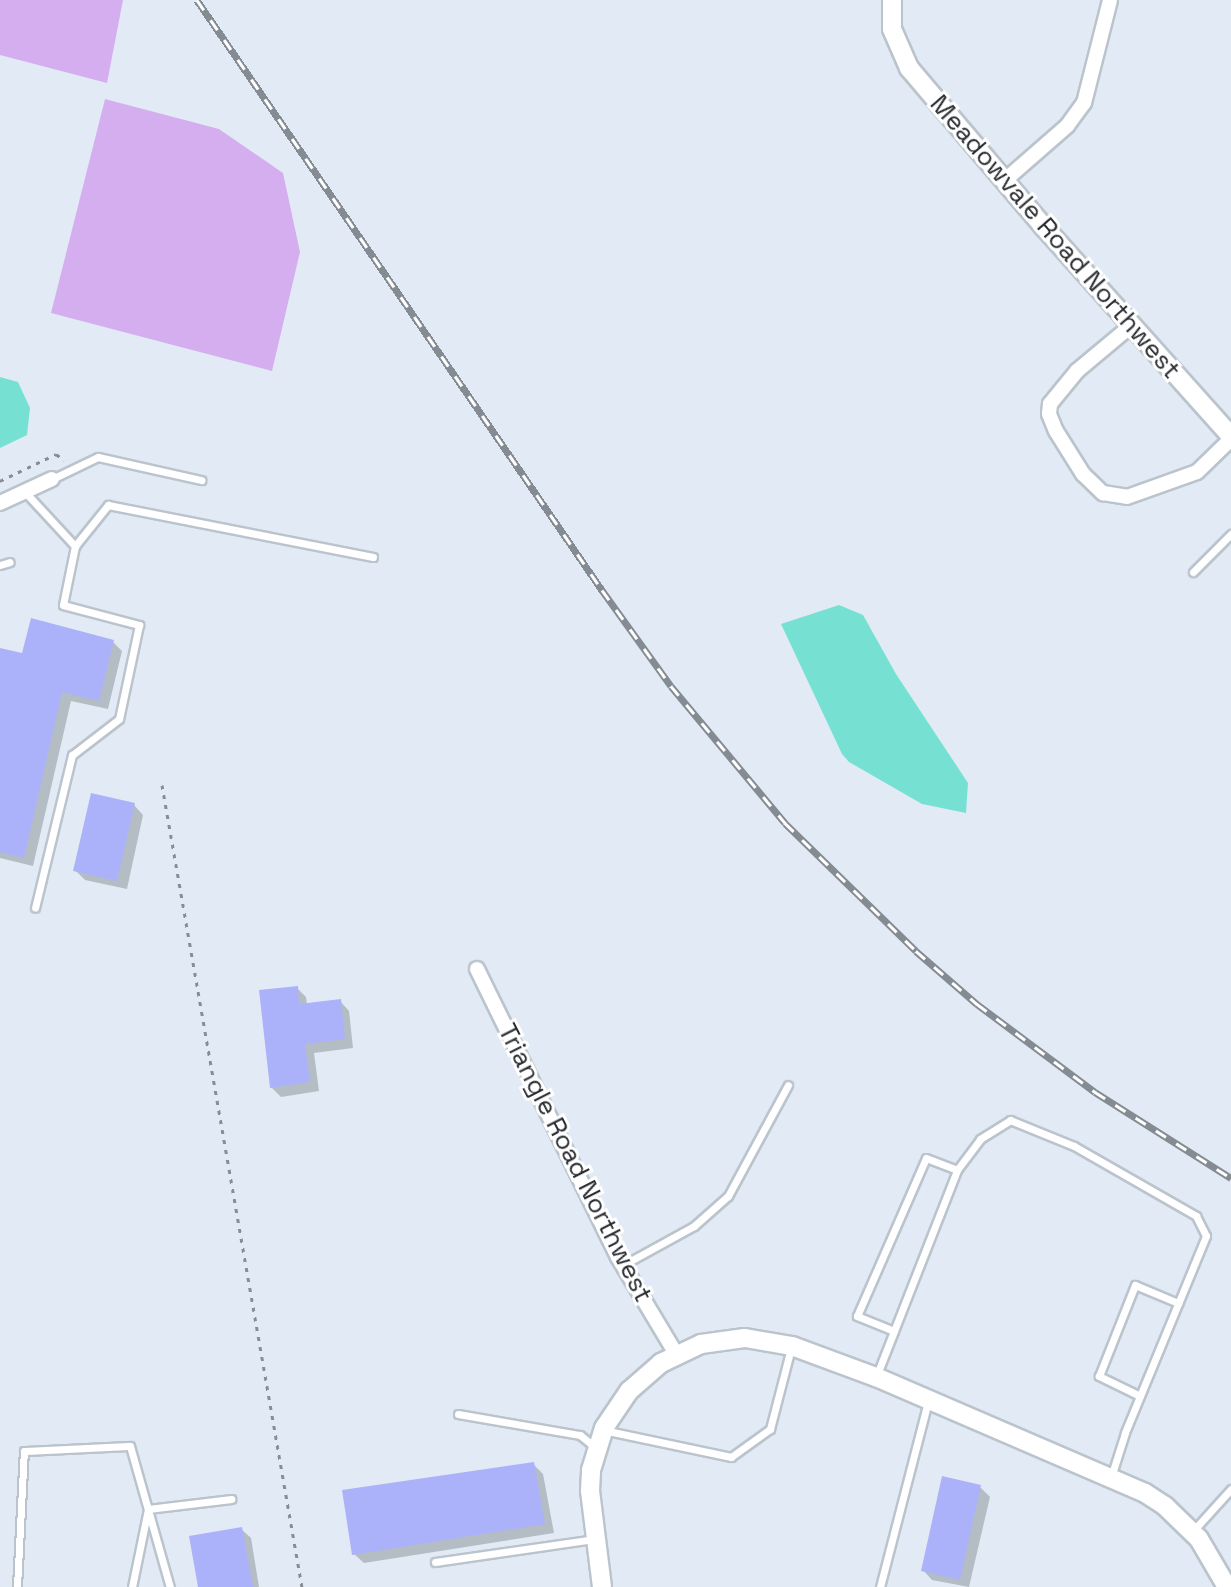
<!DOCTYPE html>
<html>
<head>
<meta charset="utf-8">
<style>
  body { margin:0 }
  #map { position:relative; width:1231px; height:1587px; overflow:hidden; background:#e2ebf5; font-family:"Space Grotesk",sans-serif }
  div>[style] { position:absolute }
  .green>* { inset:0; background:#d5aef0 }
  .water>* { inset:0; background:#76e1d3 }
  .shadow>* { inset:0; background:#0003 }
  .building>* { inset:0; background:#acb2fa }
  .path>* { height:3px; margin-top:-1.5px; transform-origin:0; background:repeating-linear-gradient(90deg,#878d94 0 4px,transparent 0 10px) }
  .roads { filter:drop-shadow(2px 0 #bbc4cc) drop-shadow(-2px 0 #bbc4cc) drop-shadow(0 2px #bbc4cc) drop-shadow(0 -2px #bbc4cc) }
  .service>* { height:7px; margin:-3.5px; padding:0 3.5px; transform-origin:3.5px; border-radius:3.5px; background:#fff }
  .minor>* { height:14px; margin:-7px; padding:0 7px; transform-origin:7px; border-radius:7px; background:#fff }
  .tertiary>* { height:18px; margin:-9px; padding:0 9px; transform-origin:9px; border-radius:9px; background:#fff }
  .rail>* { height:7px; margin-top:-3.5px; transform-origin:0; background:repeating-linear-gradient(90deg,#fff 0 12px,#858b92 0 24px); box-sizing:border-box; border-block:2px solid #858b92 }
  span { translate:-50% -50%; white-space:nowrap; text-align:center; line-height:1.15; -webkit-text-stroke:6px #fff; paint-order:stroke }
  .street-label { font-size:26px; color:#272a2e }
</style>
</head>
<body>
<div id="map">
  <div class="green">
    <div style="clip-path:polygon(0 0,123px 0,107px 83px,0 55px)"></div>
    <div style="clip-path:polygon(105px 99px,219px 129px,283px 173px,300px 252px,272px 371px,51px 313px)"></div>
  </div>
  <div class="water">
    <div style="clip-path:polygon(0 377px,18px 382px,30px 408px,27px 435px,0 448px)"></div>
    <div style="clip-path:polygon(839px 605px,863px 615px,896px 674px,968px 783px,966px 813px,922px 804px,849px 762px,842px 754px,781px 624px)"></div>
  </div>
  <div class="shadow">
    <div style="clip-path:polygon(113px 642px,122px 651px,108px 709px,71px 701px,33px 866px,0 858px,0 650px,23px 656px)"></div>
    <div style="clip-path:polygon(134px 805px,143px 815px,127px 889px,85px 880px,75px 870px)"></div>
    <div style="clip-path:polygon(297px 988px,306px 997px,307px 1005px,340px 1001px,349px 1011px,353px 1048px,314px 1053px,319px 1091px,281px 1097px,271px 1087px)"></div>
    <div style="clip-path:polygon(533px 1464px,543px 1474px,554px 1533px,364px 1563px,354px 1554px)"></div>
    <div style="clip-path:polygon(980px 1487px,990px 1497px,969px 1587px,932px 1580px,923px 1570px)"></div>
    <div style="clip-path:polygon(241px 1529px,251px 1538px,259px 1587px,200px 1587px)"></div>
  </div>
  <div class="building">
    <div style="clip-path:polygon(31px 618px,114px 640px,99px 701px,62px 692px,24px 858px,0 852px,0 648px,22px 653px)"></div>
    <div style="clip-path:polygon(91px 793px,135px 803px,117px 881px,73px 871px)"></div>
    <div style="clip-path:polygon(298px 986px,299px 1004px,341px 999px,345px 1039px,305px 1044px,310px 1082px,270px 1088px,259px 990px)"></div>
    <div style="clip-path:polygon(534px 1462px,545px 1524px,352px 1555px,342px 1490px)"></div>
    <div style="clip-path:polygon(942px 1476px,981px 1485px,960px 1580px,921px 1571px)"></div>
    <div style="clip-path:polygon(242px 1527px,253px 1587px,198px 1587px,189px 1536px)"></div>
  </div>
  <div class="path">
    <div style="left:0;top:481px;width:62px;rotate:-25.7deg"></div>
    <div style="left:56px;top:454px;width:10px;rotate:37deg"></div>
    <div style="left:162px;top:785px;width:814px;rotate:80.1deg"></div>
  </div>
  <div class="roads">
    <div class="service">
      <div style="left:52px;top:479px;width:51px;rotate:-25.6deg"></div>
      <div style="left:98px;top:457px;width:106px;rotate:12.6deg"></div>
      <div style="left:25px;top:492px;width:74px;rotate:47.2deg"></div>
      <div style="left:75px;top:546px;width:60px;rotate:101.5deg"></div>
      <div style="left:63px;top:605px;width:79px;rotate:14.7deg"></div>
      <div style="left:139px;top:625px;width:96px;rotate:102deg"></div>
      <div style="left:119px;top:719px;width:59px;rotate:142.5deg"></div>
      <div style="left:72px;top:755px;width:157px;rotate:103.6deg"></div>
      <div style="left:75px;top:546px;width:53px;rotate:-51.2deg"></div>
      <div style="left:108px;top:505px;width:270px;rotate:11.1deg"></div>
      <div style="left:0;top:565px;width:10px;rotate:-17deg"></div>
      <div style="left:1193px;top:572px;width:54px;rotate:-45deg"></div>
      <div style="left:623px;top:1265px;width:81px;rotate:-28.8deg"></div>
      <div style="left:694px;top:1226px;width:45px;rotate:-41.4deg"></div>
      <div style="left:728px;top:1196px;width:126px;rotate:-61.6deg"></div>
      <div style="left:894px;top:1331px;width:173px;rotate:-68.6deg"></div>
      <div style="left:876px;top:1377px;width:49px;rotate:-68.6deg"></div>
      <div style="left:894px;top:1331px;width:40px;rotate:-158deg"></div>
      <div style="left:857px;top:1316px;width:172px;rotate:-66.4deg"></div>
      <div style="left:926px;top:1158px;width:33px;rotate:21deg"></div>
      <div style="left:957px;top:1170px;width:39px;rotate:-53deg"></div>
      <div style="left:980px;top:1139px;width:36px;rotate:-32deg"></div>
      <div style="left:1010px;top:1120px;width:69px;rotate:22.1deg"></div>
      <div style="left:1074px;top:1146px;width:141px;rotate:29.8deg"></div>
      <div style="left:1196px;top:1216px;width:22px;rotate:63deg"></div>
      <div style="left:1206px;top:1236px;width:213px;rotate:112.4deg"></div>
      <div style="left:1125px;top:1433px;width:46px;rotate:107.7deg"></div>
      <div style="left:1140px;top:1396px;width:46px;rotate:-154deg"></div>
      <div style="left:1099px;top:1376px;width:98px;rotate:-68.4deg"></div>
      <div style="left:1135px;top:1285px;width:47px;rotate:22.7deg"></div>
      <div style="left:458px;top:1414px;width:124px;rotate:9.8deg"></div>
      <div style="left:580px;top:1435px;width:19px;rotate:39deg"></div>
      <div style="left:603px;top:1430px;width:131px;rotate:11.9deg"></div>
      <div style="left:731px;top:1457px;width:48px;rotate:-35.7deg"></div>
      <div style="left:770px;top:1429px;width:84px;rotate:-75.5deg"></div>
      <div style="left:1192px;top:1532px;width:58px;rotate:-47.8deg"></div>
      <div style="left:435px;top:1562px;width:162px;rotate:-8.2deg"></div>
      <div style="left:17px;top:1587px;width:136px;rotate:-87.1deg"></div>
      <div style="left:24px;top:1451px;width:106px;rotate:-2.7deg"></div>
      <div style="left:130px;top:1446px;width:147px;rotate:74.2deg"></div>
      <div style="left:132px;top:1587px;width:80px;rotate:-78.4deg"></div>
      <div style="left:148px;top:1509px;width:84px;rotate:-6.9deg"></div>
      <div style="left:880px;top:1587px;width:191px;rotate:-75.5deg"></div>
    </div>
    <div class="minor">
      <div style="left:1004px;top:181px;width:84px;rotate:-41.1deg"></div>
      <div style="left:1067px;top:126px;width:29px;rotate:-54deg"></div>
      <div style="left:1084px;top:103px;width:106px;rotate:-75.8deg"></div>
      <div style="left:1132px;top:325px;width:72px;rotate:140.1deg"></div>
      <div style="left:1077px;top:371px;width:43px;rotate:129.3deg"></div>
      <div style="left:1050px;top:404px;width:10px;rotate:96deg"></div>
      <div style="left:1049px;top:414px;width:18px;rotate:68deg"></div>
      <div style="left:1056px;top:431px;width:51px;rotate:57.9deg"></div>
      <div style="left:1083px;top:474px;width:28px;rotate:44deg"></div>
      <div style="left:1103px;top:493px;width:24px;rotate:9deg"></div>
      <div style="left:1127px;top:497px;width:74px;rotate:-19.7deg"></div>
      <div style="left:1197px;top:472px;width:47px;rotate:-44.1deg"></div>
      <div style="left:0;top:503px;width:57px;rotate:-24.8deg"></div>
      <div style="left:477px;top:969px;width:321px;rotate:63.9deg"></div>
      <div style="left:618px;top:1257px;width:113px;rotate:59.1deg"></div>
    </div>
    <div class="tertiary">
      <div style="left:892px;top:0;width:29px;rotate:90deg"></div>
      <div style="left:892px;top:29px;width:43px;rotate:66.4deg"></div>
      <div style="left:909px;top:68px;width:209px;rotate:49.7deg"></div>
      <div style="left:1044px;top:227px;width:280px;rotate:48.2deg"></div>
      <div style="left:602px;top:1587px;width:97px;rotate:-97.1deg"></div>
      <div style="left:590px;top:1491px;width:21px;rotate:-87deg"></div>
      <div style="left:591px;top:1470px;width:44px;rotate:-72.8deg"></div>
      <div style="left:604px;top:1428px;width:45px;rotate:-56deg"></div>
      <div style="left:629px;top:1391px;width:43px;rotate:-41.2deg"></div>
      <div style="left:661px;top:1363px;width:44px;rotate:-25.4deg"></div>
      <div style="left:701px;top:1344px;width:44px;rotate:-7.8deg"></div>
      <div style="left:745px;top:1338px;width:48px;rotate:9.7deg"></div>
      <div style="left:792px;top:1346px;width:90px;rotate:20.3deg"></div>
      <div style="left:876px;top:1377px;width:293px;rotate:23.3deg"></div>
      <div style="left:1145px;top:1493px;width:24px;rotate:33deg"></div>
      <div style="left:1165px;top:1506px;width:47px;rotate:44.1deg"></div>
      <div style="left:1199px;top:1539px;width:56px;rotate:59.7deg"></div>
    </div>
  </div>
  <div class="rail">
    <div style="left:197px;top:0;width:716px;rotate:55.53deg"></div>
    <div style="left:602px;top:590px;width:118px;rotate:54.3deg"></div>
    <div style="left:671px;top:686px;width:178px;rotate:50.2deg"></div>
    <div style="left:785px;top:823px;width:183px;rotate:44.3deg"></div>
    <div style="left:916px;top:951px;width:81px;rotate:41deg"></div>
    <div style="left:977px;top:1004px;width:147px;rotate:36.7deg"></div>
    <div style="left:1095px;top:1092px;width:161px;rotate:32.3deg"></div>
  </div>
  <div class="street-label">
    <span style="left:1055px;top:237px;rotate:49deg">Meadowvale Road Northwest</span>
    <span style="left:575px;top:1163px;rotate:63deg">Triangle Road Northwest</span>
  </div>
</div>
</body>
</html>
